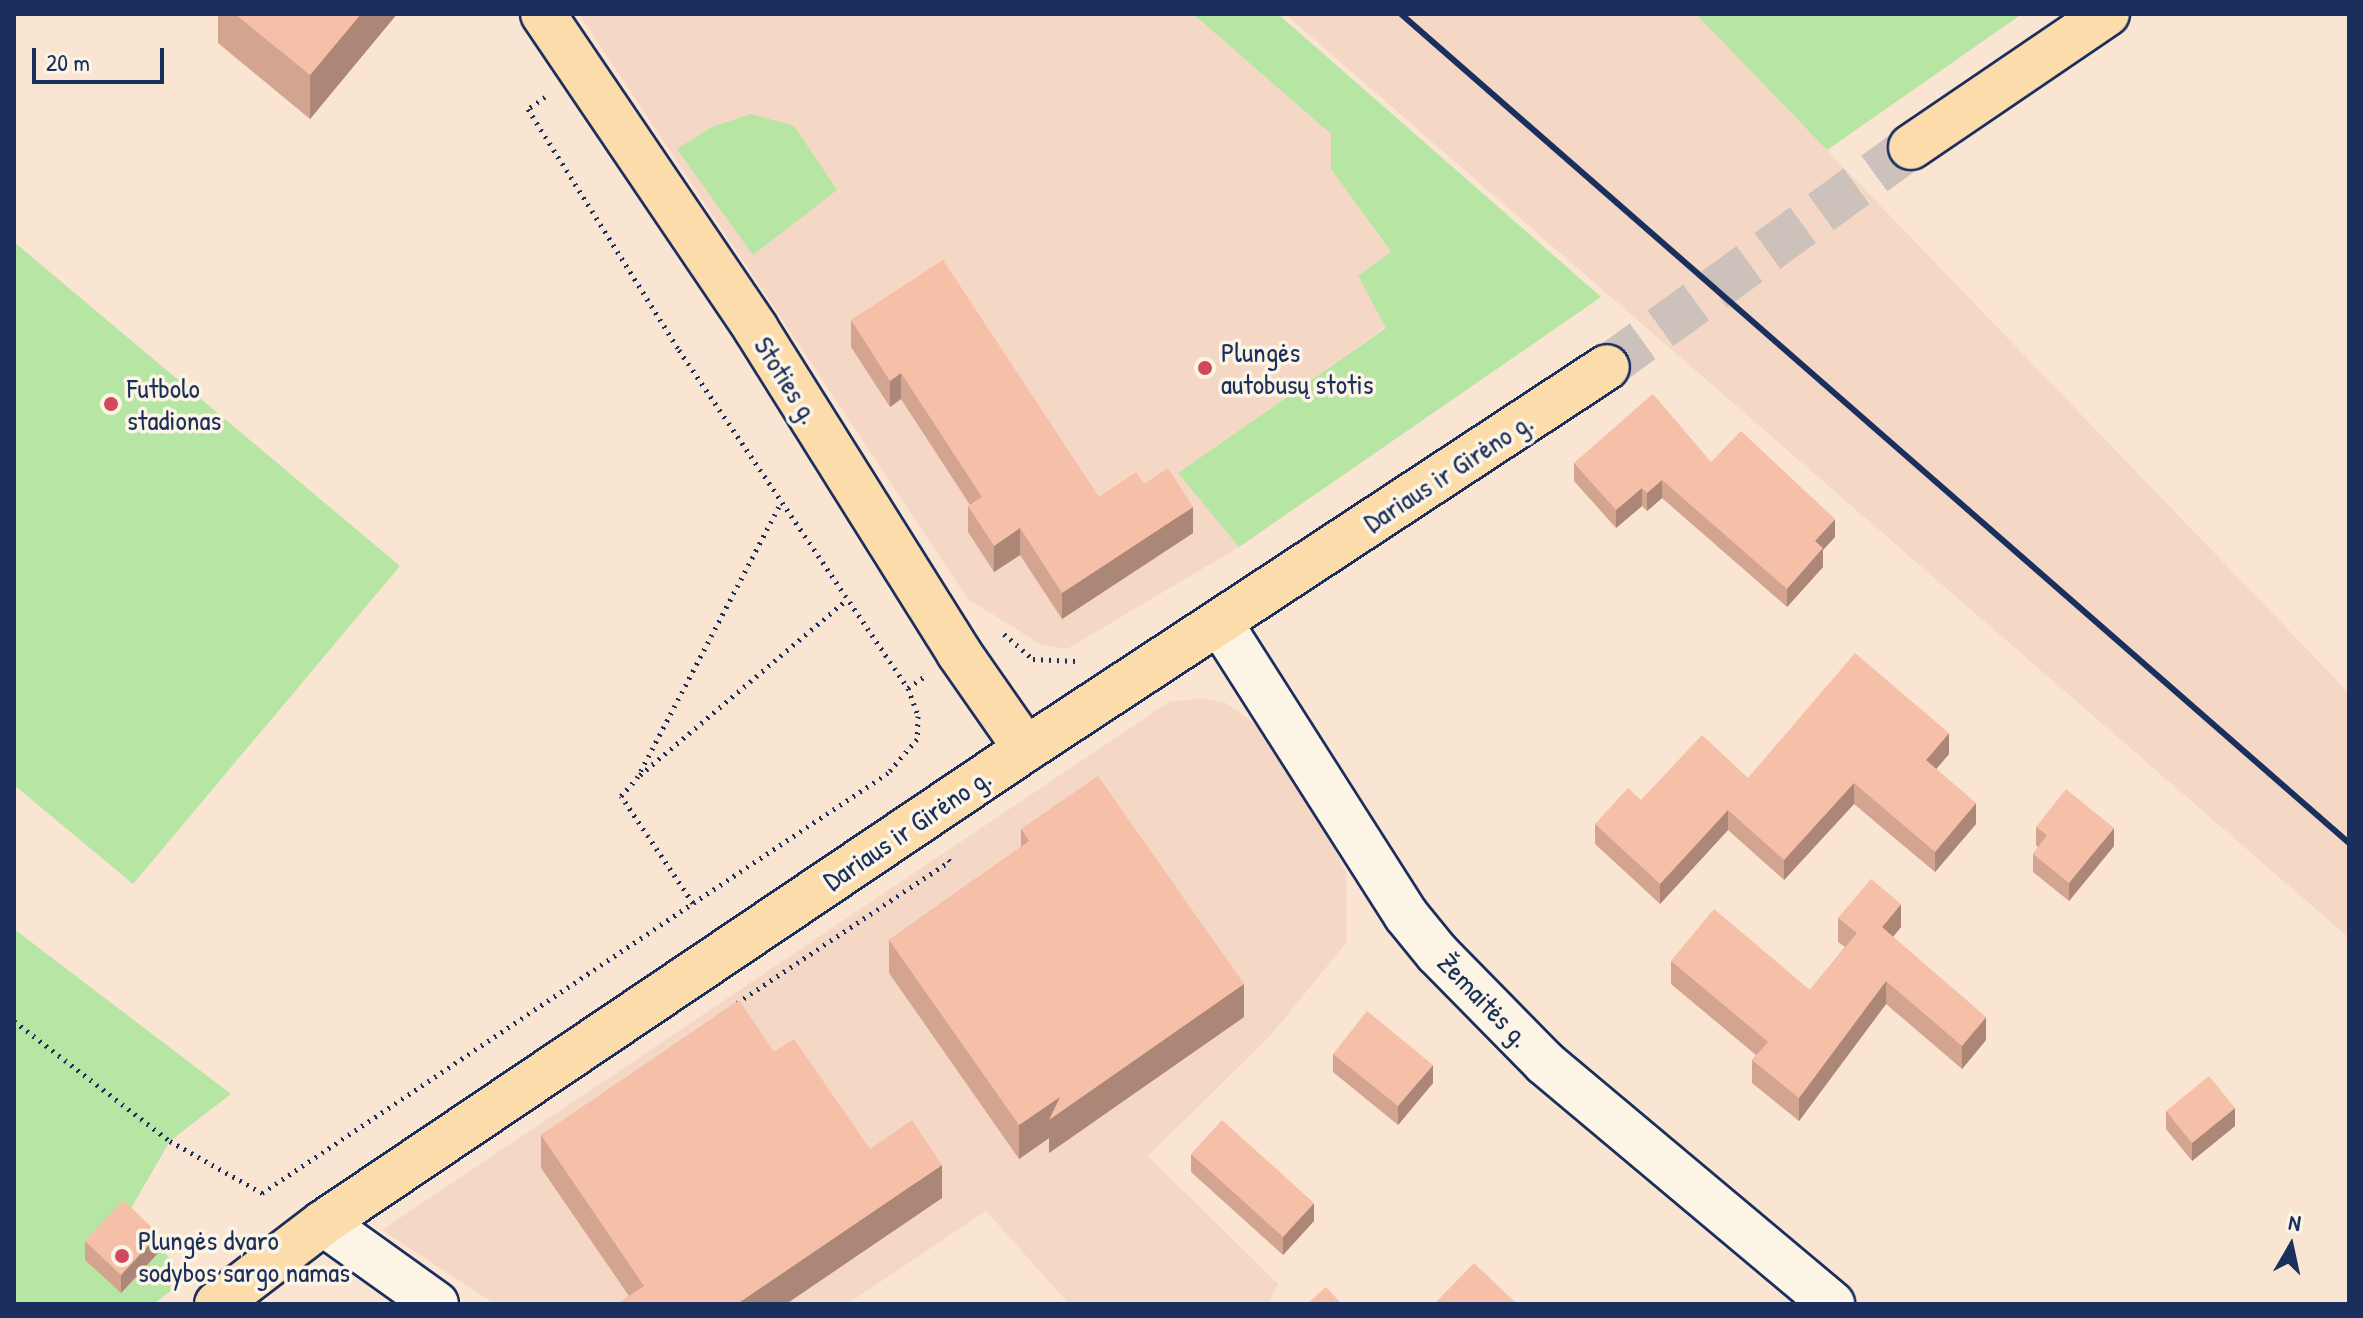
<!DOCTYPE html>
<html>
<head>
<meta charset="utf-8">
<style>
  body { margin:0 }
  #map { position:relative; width:2363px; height:1318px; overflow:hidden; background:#fae5d3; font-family:"Patrick Hand",sans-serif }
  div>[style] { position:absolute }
  .built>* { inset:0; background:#f4d7c4 }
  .green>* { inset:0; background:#b6e5a4 }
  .major-tunnel>* { height:44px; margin-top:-22px; transform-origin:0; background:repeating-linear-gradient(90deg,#cdc1bc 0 44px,transparent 0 66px) }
  .path>* { height:5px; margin-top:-2.5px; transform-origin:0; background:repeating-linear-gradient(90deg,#1b2f5e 0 2px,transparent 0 8px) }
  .roads { filter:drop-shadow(2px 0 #1b2f5e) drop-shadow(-2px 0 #1b2f5e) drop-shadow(0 2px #1b2f5e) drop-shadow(0 -2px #1b2f5e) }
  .minor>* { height:44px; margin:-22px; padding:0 22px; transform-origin:22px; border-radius:22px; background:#fcf5e5 }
  .major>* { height:44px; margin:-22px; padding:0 22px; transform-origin:22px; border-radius:22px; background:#fddcac }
  .rail>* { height:6px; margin:-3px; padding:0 3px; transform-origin:3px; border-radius:3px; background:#1b2f5e }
  .wall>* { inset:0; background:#d3a490 }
  .shaded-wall>* { inset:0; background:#ac8676 }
  .building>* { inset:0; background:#f5bfa8 }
  .dots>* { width:22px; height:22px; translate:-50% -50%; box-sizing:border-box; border:4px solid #fcf5e5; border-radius:50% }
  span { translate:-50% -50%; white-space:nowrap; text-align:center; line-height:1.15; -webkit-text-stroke:7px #fcf5e5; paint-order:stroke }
  .poi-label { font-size:28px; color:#1b2f5e }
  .left { translate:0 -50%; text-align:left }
  .street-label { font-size:28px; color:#1b2f5e }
  .frame { position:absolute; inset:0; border:16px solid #1b2f5e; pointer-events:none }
  .north { position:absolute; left:2251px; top:1206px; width:80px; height:80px; -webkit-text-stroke:6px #fcf5e5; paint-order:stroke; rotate:9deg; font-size:22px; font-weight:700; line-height:32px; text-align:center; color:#1b2f5e }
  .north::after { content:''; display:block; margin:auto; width:28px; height:36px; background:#1b2f5e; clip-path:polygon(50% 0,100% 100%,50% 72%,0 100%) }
  .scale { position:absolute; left:32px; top:48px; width:132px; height:36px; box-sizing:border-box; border:4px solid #1b2f5e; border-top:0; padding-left:10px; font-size:24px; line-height:28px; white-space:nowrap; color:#1b2f5e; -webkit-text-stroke:6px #fcf5e5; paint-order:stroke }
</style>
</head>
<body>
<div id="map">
  <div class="built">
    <div style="clip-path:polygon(579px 14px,1193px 14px,1331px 134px,1331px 169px,1391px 253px,1386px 327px,1178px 473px,1239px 547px,1067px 649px,1040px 644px,968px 599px)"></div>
    <div style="clip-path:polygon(1285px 14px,1696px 14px,2349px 693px,2349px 938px)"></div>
    <div style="clip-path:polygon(1200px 698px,1226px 703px,1268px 734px,1289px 761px,1346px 872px,1347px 942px,1270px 1036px,1148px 1156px,1278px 1284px,1268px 1304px,1069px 1304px,986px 1211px,847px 1304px,495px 1304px,382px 1230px,1169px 702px)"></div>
  </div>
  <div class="green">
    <div style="clip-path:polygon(1193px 14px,1278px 14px,1601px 297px,1239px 547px,1178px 473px,1386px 328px,1358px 276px,1391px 252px,1331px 169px,1331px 134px)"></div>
    <div style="clip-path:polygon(1696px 14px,2022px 14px,1827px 150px)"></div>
    <div style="clip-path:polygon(751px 114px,794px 126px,837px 190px,753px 255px,677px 149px,712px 127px)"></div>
    <div style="clip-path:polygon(14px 242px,400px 566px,133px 884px,14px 785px)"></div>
    <div style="clip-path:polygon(14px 929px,231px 1094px,170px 1141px,130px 1210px,186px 1279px,154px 1304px,14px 1304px)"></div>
  </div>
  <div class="major-tunnel">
    <div style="left:1607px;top:367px;width:375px;rotate:-35.9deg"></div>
  </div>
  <div class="path">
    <div style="left:545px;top:97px;width:21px;rotate:145deg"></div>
    <div style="left:528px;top:109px;width:284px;rotate:57.9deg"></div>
    <div style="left:679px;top:350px;width:408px;rotate:55.9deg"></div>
    <div style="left:908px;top:688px;width:30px;rotate:70deg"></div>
    <div style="left:918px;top:716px;width:23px;rotate:92deg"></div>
    <div style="left:917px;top:739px;width:45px;rotate:130.5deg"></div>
    <div style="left:888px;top:773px;width:234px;rotate:146.3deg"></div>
    <div style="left:1004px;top:634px;width:38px;rotate:41deg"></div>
    <div style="left:1033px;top:659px;width:42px;rotate:2.7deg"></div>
    <div style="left:908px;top:688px;width:19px;rotate:-35deg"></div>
    <div style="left:640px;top:775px;width:270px;rotate:-40.3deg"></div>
    <div style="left:737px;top:1003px;width:256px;rotate:-33.7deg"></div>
    <div style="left:950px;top:861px;width:6px;rotate:-129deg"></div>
    <div style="left:14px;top:1021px;width:197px;rotate:37.6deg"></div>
    <div style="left:170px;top:1141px;width:106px;rotate:29.5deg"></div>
    <div style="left:262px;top:1193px;width:519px;rotate:-33.93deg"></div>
    <div style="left:693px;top:903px;width:129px;rotate:-123.9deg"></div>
    <div style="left:621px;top:796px;width:24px;rotate:-48deg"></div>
    <div style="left:637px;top:778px;width:311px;rotate:-62.4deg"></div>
  </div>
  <div class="roads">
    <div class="minor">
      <div style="left:1220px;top:623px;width:346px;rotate:57.5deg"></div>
      <div style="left:1406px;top:915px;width:49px;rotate:50.8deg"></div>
      <div style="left:1437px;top:953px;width:154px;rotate:45.5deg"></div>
      <div style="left:1545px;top:1063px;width:375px;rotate:40deg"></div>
      <div style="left:323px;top:1223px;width:139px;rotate:35.6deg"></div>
    </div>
    <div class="major">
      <div style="left:543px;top:14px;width:380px;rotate:55.9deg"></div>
      <div style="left:756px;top:329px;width:382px;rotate:57.9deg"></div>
      <div style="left:959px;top:653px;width:117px;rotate:55.1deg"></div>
      <div style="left:1911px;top:147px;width:237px;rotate:-34.2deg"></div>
      <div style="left:217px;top:1304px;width:133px;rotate:-37.4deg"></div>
      <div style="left:323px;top:1223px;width:848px;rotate:-33.99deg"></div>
      <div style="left:1026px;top:749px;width:695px;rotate:-33.32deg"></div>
    </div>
  </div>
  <div class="rail">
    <div style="left:1401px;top:14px;width:1259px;rotate:41.17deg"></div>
  </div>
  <div class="wall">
    <div style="clip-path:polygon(218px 14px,397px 14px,310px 119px,218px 43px)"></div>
    <div style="clip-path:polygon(851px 320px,1099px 497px,1144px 484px,1193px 533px,1062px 619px,1020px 555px,994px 572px,968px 532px,968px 506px,970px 505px,901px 399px,890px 407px,851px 347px)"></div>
    <div style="clip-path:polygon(1711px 462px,1835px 537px,1823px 550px,1823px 567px,1787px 607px,1662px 498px,1647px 511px,1642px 506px,1616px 528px,1574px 481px,1574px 463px)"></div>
    <div style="clip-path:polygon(1949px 754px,1936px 769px,1976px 824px,1935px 872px,1854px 804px,1784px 880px,1728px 830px,1660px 904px,1595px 844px,1595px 824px,1641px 800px)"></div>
    <div style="clip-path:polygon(2036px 827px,2114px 846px,2069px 901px,2033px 872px,2033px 854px,2038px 847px,2036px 845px)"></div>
    <div style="clip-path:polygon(1021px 829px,1244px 1017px,1049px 1153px,1049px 1138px,1019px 1159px,889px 973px,889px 940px,1021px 847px)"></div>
    <div style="clip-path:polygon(1838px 918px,1901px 927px,1893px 937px,1986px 1040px,1962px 1069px,1886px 1004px,1799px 1121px,1752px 1083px,1752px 1060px,1756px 1055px,1671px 984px,1671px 961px,1810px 990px,1845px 947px,1838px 942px)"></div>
    <div style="clip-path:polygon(774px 1052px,870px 1149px,942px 1198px,786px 1304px,618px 1304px,629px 1296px,541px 1168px,541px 1135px)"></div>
    <div style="clip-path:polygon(1333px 1054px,1433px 1083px,1398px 1125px,1333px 1072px)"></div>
    <div style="clip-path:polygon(2166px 1111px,2235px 1126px,2192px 1161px,2166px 1129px)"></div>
    <div style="clip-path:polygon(1191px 1154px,1314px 1221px,1283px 1255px,1191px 1172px)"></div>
    <div style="clip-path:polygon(85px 1241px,159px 1252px,121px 1293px,85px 1260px)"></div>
  </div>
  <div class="shaded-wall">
    <div style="clip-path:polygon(361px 14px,397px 14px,310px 119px,310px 75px)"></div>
    <div style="clip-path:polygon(901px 373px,901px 399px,890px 407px,890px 381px)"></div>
    <div style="clip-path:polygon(1662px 480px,1662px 498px,1647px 511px,1647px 493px)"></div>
    <div style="clip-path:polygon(1642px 488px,1642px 506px,1616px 528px,1616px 510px)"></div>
    <div style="clip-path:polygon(1193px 507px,1193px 533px,1062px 619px,1062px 593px)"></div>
    <div style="clip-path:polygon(1835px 519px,1835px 537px,1823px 550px,1823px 567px,1787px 607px,1787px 589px,1815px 541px)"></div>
    <div style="clip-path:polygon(1020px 528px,1020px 555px,994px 572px,994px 546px)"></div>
    <div style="clip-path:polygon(1949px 733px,1949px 754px,1926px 781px,1926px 760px)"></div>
    <div style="clip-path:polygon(1854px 783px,1854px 804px,1784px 880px,1784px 860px)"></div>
    <div style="clip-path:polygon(1976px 803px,1976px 824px,1935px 872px,1935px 852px)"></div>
    <div style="clip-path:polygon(1728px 810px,1728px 830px,1660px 904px,1660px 884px)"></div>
    <div style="clip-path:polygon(2114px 828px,2114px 846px,2069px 901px,2069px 883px)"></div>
    <div style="clip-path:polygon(1901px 904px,1901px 927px,1882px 950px,1882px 927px)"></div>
    <div style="clip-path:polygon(1886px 981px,1886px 1004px,1799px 1121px,1799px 1098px)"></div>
    <div style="clip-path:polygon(1244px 984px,1244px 1017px,1049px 1153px,1049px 1138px,1019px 1159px,1019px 1125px,1060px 1097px)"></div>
    <div style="clip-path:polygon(1986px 1017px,1986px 1040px,1962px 1069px,1962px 1046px)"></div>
    <div style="clip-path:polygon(1433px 1065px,1433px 1083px,1398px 1125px,1398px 1106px)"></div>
    <div style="clip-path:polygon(2235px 1108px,2235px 1126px,2192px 1161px,2192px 1143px)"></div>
    <div style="clip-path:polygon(942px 1165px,942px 1198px,786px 1304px,737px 1304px)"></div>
    <div style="clip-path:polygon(1314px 1203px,1314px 1221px,1283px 1255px,1283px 1237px)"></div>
    <div style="clip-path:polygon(159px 1234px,159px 1252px,121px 1293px,121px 1275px)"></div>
  </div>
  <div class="building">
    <div style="clip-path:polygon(235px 14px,361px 14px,310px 75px)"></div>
    <div style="clip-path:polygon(943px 260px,1099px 497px,1136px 472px,1144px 484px,1168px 468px,1193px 507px,1062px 593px,1020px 528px,994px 546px,968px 506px,982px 497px,901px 373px,890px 381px,851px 320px)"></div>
    <div style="clip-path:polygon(1653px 394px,1711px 462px,1741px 431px,1835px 519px,1815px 541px,1823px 548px,1787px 589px,1662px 480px,1647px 493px,1642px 488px,1616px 510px,1574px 463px)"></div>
    <div style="clip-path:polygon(1855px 653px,1949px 733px,1926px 760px,1976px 803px,1935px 852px,1854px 783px,1784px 860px,1728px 810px,1660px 884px,1595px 824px,1628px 788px,1641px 800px,1702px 735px,1748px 778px)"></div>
    <div style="clip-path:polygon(1098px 776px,1244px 984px,1049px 1120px,1060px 1097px,1019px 1125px,889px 940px,1029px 841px,1021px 829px)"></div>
    <div style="clip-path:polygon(2066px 789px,2114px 828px,2069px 883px,2033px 854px,2047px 835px,2036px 827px)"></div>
    <div style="clip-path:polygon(1871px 879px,1901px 904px,1882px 927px,1986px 1017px,1962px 1046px,1886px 981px,1799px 1098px,1752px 1060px,1768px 1042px,1671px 961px,1714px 909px,1810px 990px,1857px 933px,1838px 918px)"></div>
    <div style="clip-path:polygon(739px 1000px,774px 1052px,794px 1039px,870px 1149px,912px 1120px,942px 1165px,737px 1304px,619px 1304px,618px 1303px,644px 1286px,541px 1135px)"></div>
    <div style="clip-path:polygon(1367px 1011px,1433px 1065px,1398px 1106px,1333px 1054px)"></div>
    <div style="clip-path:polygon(2209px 1076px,2235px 1108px,2192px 1143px,2166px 1111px)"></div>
    <div style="clip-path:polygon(1222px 1120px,1314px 1203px,1283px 1237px,1191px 1154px)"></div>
    <div style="clip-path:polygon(123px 1200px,159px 1234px,121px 1275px,85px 1241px)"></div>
    <div style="clip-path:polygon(1474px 1263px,1517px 1304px,1434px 1304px)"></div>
    <div style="clip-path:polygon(1326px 1287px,1342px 1304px,1307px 1304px)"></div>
  </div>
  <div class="dots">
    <div style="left:1205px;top:368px;background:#d1495b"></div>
    <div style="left:111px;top:404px;background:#d1495b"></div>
    <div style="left:122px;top:1256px;background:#d1495b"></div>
  </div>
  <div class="poi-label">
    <span class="left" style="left:1221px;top:368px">Plungės<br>autobusų stotis</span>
    <span class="left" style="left:127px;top:404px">Futbolo<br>stadionas</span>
    <span class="left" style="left:138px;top:1256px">Plungės dvaro<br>sodybos sargo namas</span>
  </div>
  <div class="street-label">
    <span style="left:787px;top:380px;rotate:58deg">Stoties g.</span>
    <span style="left:1448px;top:472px;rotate:-33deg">Dariaus ir Girėno g.</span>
    <span style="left:907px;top:829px;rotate:-34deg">Dariaus ir Girėno g.</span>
    <span style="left:1484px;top:1000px;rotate:46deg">Žemaitės g.</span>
  </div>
  <div class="frame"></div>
  <div class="north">N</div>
  <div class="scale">20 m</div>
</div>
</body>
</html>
